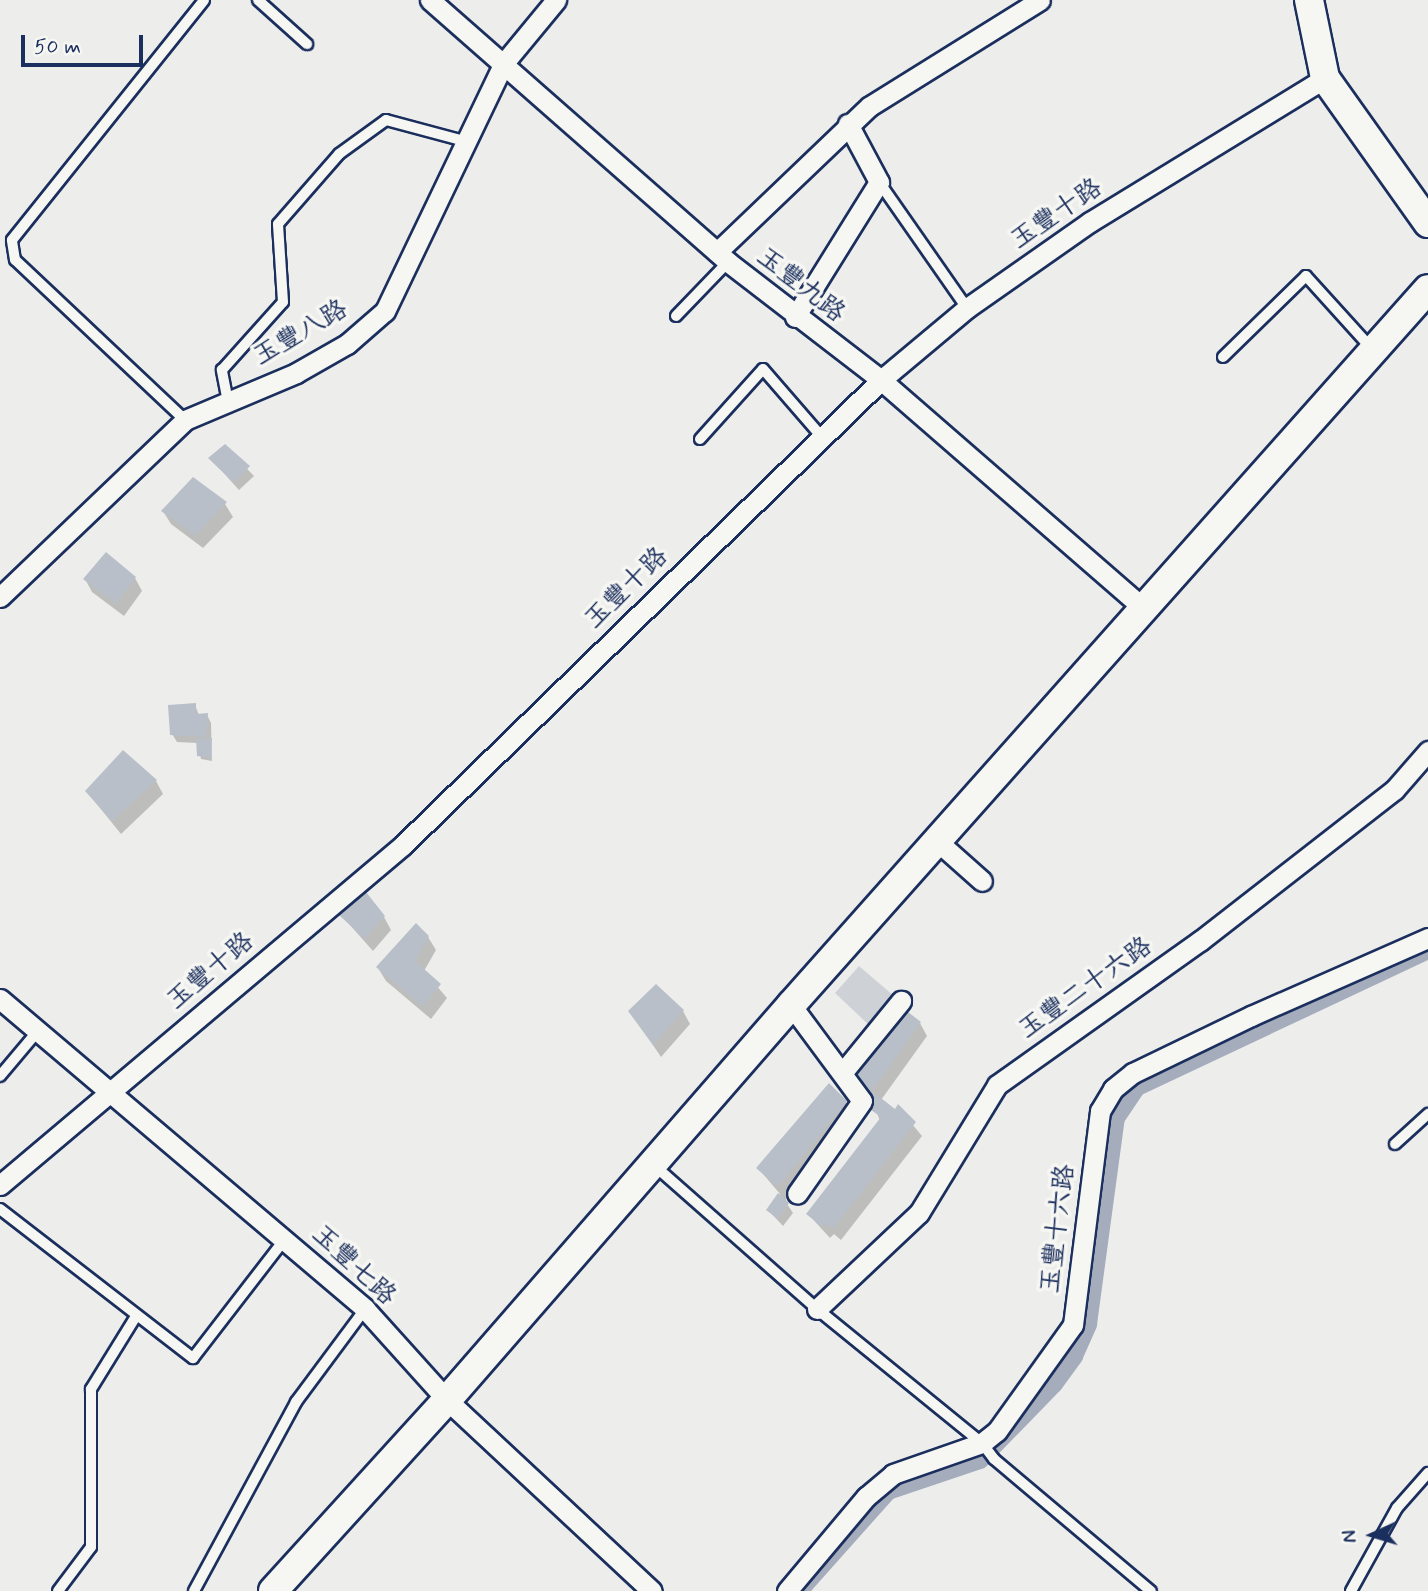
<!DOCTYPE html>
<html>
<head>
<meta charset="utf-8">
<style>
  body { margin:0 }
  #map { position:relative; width:1428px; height:1591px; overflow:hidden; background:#edeeec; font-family:Mynerve,"LXGW WenKai TC",sans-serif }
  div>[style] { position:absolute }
  .green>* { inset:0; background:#ced2d7 }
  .shadow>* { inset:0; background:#0003 }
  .canal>* { height:18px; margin:-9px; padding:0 9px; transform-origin:9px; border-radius:9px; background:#a5acbc }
  .building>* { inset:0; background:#b9bfc8 }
  .roads { filter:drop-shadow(2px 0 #1b2f5e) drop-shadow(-2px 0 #1b2f5e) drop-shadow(0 2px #1b2f5e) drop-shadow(0 -2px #1b2f5e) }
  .lane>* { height:10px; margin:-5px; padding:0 5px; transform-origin:5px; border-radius:5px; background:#f6f6f2 }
  .street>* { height:19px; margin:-9.5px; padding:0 9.5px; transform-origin:9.5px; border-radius:9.5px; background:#f6f6f2 }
  .secondary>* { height:28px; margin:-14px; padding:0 14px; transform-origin:14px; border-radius:14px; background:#f6f6f2 }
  span { translate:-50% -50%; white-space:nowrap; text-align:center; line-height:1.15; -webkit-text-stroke:7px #f6f6f2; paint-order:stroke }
  .street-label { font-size:26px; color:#1b2f5e }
  .north { position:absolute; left:1337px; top:1500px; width:70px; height:70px; -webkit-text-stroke:5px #f6f6f2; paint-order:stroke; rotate:266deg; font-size:19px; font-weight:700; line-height:28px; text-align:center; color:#1b2f5e }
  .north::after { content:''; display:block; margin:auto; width:24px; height:32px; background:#1b2f5e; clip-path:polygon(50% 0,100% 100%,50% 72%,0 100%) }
  .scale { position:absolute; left:21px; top:35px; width:122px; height:32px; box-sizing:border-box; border:4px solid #1b2f5e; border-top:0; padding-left:9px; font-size:21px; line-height:24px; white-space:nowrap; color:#1b2f5e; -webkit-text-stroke:5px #f6f6f2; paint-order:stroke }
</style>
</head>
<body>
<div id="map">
  <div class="green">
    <div style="clip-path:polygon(859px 966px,894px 996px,870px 1026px,835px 993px)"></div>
  </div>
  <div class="shadow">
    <div style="clip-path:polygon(225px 446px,254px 476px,239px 490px,211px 459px)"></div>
    <div style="clip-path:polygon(193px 479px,225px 504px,233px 517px,203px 548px,171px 524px,163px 511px)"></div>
    <div style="clip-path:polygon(135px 578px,142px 591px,124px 616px,92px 592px,85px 579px)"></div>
    <div style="clip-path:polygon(195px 705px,199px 715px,207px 715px,211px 723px,212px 761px,201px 759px,198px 743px,177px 742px,172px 734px)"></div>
    <div style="clip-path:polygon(123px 753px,156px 781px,163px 794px,121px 834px,87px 792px)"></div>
    <div style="clip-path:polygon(341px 915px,384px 917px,391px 930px,373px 951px)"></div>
    <div style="clip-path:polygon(428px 937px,436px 950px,424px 971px,447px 998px,431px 1019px,386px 981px,378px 968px)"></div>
    <div style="clip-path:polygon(630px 1011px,683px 1011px,690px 1024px,661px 1057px)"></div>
    <div style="clip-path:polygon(920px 1023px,927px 1036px,881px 1100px,895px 1112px,898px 1107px,922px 1136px,841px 1240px,834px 1234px,830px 1238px,808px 1214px,880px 1121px,867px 1087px)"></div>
    <div style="clip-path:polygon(846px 1102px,853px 1116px,785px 1201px,793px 1213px,783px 1226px,768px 1210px,780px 1194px,758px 1168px)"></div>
  </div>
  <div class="canal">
    <div style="left:799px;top:1591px;width:134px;rotate:-48.3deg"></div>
    <div style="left:888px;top:1491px;width:97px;rotate:-18.6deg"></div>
    <div style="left:980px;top:1460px;width:106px;rotate:-45.8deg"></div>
    <div style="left:1054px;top:1384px;width:34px;rotate:-54deg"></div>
    <div style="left:1074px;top:1356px;width:35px;rotate:-66deg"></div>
    <div style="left:1088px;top:1324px;width:208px;rotate:-82.3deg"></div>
    <div style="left:1116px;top:1118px;width:37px;rotate:-56deg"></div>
    <div style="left:1137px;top:1087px;width:322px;rotate:-25.2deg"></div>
  </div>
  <div class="building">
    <div style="clip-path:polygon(225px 444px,250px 466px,234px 483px,208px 458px)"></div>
    <div style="clip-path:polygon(193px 477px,227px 502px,195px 536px,161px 511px)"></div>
    <div style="clip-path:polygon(106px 552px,136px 577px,116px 604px,83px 579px)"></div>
    <div style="clip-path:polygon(196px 703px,196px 714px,208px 713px,206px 737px,170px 735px,168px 705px)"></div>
    <div style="clip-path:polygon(212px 738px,211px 758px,197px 756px,196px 739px)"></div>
    <div style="clip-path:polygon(123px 750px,157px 780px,112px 821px,85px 791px)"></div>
    <div style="clip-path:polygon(366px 892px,385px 916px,365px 939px,339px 915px)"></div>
    <div style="clip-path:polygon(416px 923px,429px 936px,415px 961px,441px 984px,423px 1007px,376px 967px)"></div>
    <div style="clip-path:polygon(656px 984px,684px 1010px,653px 1045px,628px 1011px)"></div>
    <div style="clip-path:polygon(908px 1012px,921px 1022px,872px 1091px,895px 1109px,898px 1104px,916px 1122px,833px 1229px,826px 1223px,823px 1227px,806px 1214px,881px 1117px,871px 1110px,872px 1094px,857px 1074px)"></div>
    <div style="clip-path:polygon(829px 1083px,847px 1101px,778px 1187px,756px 1168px)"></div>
    <div style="clip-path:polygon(778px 1193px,789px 1203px,778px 1219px,766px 1210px)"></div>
  </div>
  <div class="roads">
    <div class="lane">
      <div style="left:258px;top:0;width:66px;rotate:41.9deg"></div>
      <div style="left:879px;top:182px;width:154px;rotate:55.1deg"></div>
      <div style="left:676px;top:316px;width:75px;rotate:-46.1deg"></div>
      <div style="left:1223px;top:357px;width:116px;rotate:-44.3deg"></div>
      <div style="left:1306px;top:276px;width:98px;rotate:47.9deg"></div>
      <div style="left:228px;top:402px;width:33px;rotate:-101deg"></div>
      <div style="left:222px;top:370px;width:91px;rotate:-48.1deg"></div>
      <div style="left:283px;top:302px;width:78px;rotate:-93.7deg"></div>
      <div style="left:278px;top:224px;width:93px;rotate:-48.9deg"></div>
      <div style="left:339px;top:154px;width:58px;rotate:-35.9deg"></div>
      <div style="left:386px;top:120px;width:85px;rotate:15deg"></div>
      <div style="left:185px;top:420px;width:233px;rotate:-136.7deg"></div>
      <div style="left:15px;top:260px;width:20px;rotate:-99deg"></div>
      <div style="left:12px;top:240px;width:307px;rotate:-51.3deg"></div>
      <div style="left:700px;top:439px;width:94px;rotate:-48deg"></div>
      <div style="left:763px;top:369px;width:90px;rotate:49.1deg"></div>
      <div style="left:0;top:1076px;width:57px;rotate:-49.9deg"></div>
      <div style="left:1395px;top:1144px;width:45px;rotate:-42.3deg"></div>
      <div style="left:655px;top:1166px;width:216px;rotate:41.4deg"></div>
      <div style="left:817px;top:1309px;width:213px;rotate:39.1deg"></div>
      <div style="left:982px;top:1443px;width:20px;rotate:53deg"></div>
      <div style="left:994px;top:1459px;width:205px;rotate:40.1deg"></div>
      <div style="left:0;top:1209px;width:244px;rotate:37.7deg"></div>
      <div style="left:193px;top:1358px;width:150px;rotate:-52.3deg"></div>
      <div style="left:58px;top:1591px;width:55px;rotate:-53.1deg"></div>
      <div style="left:91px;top:1547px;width:158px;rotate:-90deg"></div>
      <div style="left:91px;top:1389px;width:86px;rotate:-58.3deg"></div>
      <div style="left:194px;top:1591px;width:215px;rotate:-61.6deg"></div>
      <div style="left:296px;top:1402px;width:116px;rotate:-53.4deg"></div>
      <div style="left:1351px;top:1591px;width:95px;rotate:-61deg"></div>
      <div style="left:1397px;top:1508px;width:47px;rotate:-48.5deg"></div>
    </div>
    <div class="street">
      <div style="left:430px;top:0;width:397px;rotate:41.3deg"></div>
      <div style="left:728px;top:262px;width:193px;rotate:37.6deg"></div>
      <div style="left:881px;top:380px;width:346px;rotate:41deg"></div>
      <div style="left:717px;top:252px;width:211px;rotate:-43.7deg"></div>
      <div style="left:870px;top:106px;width:200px;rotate:-31.9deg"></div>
      <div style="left:795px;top:317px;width:159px;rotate:-58.1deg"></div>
      <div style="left:879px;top:182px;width:66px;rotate:-118.1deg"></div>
      <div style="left:0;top:597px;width:256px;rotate:-43.7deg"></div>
      <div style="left:185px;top:420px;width:121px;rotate:-22.9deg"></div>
      <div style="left:296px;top:373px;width:59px;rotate:-29.6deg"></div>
      <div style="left:347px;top:344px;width:50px;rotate:-41deg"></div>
      <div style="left:385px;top:311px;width:275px;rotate:-64.4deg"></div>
      <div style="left:504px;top:63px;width:82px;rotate:-50.5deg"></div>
      <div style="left:937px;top:841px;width:60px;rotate:41.6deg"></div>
      <div style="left:0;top:999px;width:479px;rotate:40.3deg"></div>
      <div style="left:365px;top:1309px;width:122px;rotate:48deg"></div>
      <div style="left:447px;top:1400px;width:280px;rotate:43deg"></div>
      <div style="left:791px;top:1005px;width:119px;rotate:53.5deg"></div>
      <div style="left:862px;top:1101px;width:113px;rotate:125deg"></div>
      <div style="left:843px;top:1072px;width:92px;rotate:-50.8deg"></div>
      <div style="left:0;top:1185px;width:527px;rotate:-40.15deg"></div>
      <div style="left:403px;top:845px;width:667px;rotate:-44.21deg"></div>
      <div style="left:881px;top:380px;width:112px;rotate:-39.9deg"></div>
      <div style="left:967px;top:308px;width:150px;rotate:-35deg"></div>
      <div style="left:1090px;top:222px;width:276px;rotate:-31.5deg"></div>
      <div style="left:817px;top:1309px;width:140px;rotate:-43.3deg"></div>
      <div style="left:919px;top:1213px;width:150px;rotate:-58.6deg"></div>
      <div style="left:997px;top:1085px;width:249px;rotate:-35.4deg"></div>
      <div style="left:1200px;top:941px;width:246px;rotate:-37.9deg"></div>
      <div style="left:1394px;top:790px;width:52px;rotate:-48.9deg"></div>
      <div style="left:787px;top:1591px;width:123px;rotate:-50deg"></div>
      <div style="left:866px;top:1497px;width:35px;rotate:-40deg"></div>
      <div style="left:893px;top:1474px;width:94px;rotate:-19.2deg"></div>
      <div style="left:982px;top:1443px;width:19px;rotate:-39deg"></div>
      <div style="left:997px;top:1431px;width:130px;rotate:-54.4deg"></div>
      <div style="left:1073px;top:1325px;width:216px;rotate:-82.8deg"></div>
      <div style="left:1100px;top:1111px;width:26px;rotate:-59deg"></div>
      <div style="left:1113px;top:1089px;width:26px;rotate:-39deg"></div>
      <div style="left:1133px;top:1073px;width:131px;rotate:-25.8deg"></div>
      <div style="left:1251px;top:1016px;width:193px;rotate:-23.8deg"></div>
    </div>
    <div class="secondary">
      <div style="left:1309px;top:0;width:80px;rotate:78.4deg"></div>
      <div style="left:1325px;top:78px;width:178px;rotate:54.6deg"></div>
      <div style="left:273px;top:1591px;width:258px;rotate:-47.7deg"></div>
      <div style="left:447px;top:1400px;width:524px;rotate:-48.95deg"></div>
      <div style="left:791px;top:1005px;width:958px;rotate:-48.34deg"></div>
    </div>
  </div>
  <div class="street-label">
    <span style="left:1057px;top:215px;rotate:-34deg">玉豐十路</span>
    <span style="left:800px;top:286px;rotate:38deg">玉豐九路</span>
    <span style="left:301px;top:334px;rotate:-30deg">玉豐八路</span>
    <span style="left:627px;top:589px;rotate:-44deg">玉豐十路</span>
    <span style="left:211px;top:972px;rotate:-40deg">玉豐十路</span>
    <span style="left:1086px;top:989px;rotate:-35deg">玉豐二十六路</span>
    <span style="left:1059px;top:1229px;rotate:-83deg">玉豐十六路</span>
    <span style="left:353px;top:1266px;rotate:43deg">玉豐七路</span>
  </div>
  <div class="north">N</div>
  <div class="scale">50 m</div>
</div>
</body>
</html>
